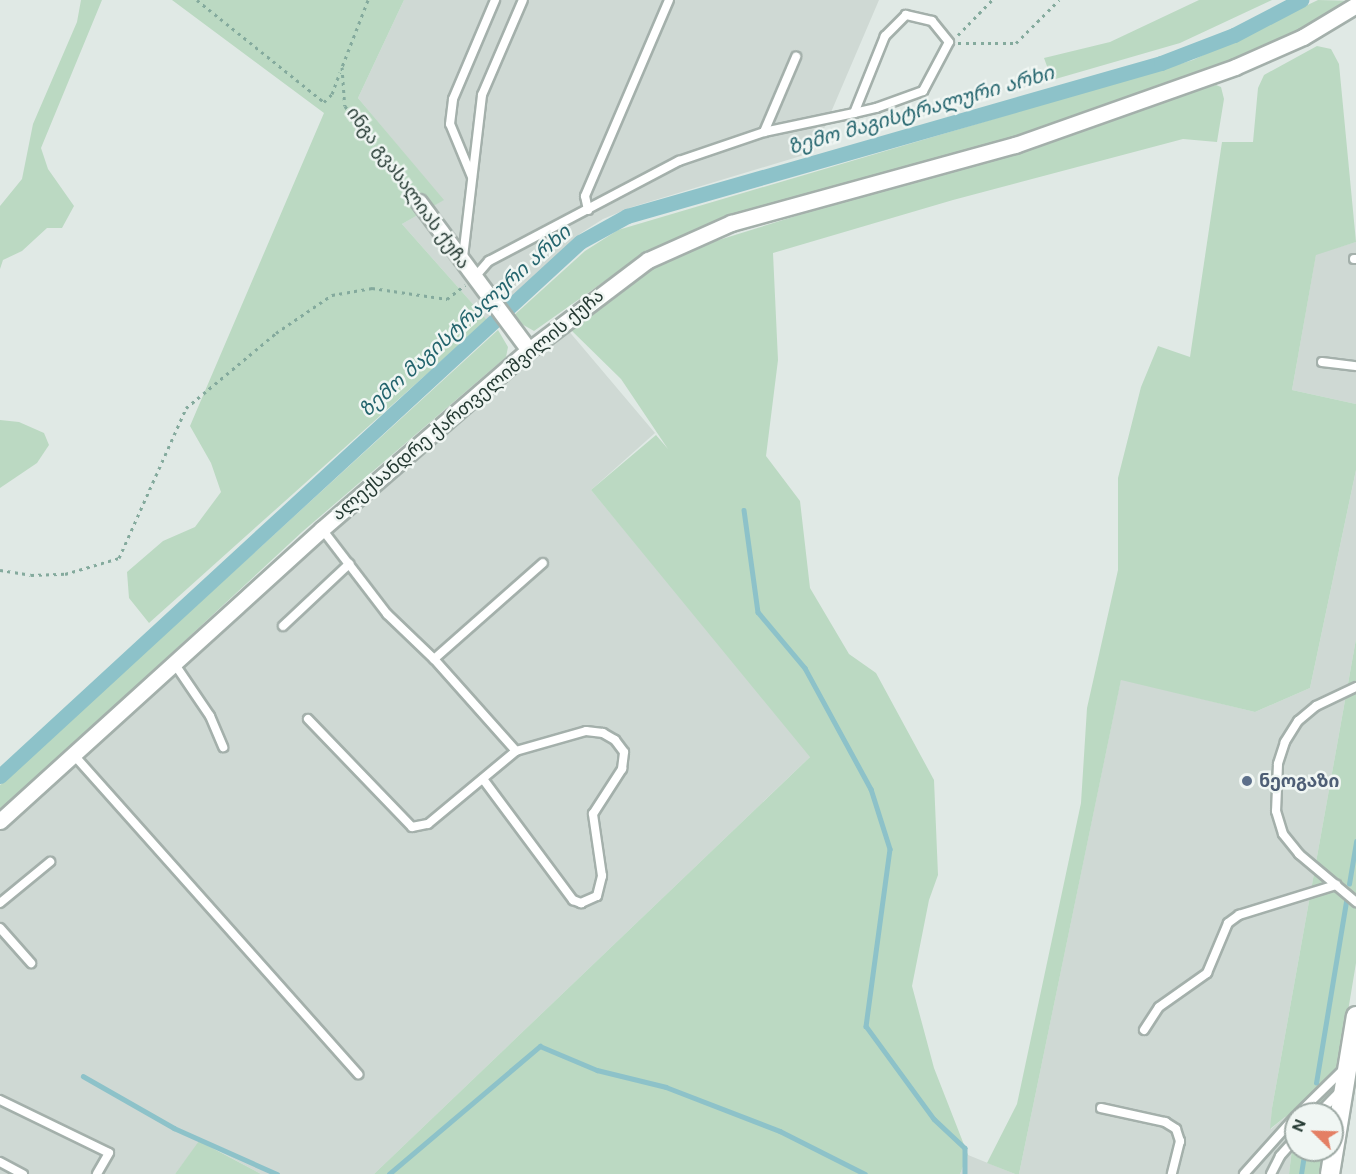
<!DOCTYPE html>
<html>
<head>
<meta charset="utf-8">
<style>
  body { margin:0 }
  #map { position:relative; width:1356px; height:1174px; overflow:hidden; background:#e0e9e5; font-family:"DM Sans","Noto Sans Georgian",sans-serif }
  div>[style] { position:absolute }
  .built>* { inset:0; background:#cfd9d4 }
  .green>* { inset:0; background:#bbd9c2 }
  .stream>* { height:4.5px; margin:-2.25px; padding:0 2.25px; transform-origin:2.25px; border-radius:2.25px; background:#8dc2c9 }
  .canal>* { height:15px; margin:-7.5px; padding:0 7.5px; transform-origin:7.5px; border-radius:7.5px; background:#8dc2c9 }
  .path>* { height:3px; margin-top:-1.5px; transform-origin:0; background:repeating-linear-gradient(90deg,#84aa9d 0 3px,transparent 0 7.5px) }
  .roads { filter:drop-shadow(2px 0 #a4b0ab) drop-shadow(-2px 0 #a4b0ab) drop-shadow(0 2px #a4b0ab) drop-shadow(0 -2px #a4b0ab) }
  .lane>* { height:8px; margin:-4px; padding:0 4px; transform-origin:4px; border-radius:4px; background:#fff }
  .street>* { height:15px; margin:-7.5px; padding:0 7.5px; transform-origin:7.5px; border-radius:7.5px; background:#fff }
  .secondary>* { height:18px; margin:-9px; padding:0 9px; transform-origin:9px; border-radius:9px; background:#fff }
  .dots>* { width:16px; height:16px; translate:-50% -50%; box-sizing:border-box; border:3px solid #f0f6f3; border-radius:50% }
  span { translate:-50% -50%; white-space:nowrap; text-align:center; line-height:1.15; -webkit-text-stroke:5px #f0f6f3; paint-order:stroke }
  .street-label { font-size:18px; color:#233831 }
  .service-label { font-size:18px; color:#4e5e75; font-weight:700 }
  .left { translate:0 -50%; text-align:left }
  .water-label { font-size:20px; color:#23646d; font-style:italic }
  .north { position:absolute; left:1284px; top:1102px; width:60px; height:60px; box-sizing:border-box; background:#f0f6f3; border:2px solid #9eaaa5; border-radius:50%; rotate:293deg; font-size:16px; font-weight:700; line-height:24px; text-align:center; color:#233831 }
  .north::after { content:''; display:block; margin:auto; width:21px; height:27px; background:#e47f64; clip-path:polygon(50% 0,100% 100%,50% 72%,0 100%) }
</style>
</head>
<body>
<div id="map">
  <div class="built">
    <div style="clip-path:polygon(404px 0,879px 0,814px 152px,632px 207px,603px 219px,581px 233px,487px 320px,402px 224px,443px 200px,358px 98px)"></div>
    <div style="clip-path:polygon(1356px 242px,1356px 404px,1292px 390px,1316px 254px)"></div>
    <div style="clip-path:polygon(562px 323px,655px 433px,591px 490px,812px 755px,374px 1174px,261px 1174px,200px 1141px,175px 1174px,0 1174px,0 821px)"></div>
    <div style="clip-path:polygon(1356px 470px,1356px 639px,1272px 1108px,1271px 1129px,1285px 1117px,1296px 1114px,1289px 1174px,1019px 1174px,1121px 679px,1255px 712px,1310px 688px)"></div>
    <div style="clip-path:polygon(968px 1155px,1015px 1174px,960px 1174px)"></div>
  </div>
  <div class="green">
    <div style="clip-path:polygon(81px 0,102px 0,41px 148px,48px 169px,74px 206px,62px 228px,47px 228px,22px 251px,3px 260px,0 269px,0 206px,22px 179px,33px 124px,77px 22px)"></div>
    <div style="clip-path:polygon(172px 0,404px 0,358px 98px,444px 200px,402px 224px,487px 320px,149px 623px,129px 598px,127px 572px,163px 541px,195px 527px,221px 492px,211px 463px,190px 426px,324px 113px)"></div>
    <div style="clip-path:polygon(1199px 0,1272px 0,1180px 43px,1052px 80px,1044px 58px,1110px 42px)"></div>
    <div style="clip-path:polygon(1318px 0,1356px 1px,1257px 52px,1150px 92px,1003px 140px,771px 207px,676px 240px,619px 271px,534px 331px,511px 318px,585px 251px,618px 230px,1193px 60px)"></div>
    <div style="clip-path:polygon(1317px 46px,1331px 49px,1339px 64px,1356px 242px,1316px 255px,1292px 390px,1356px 404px,1356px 470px,1310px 688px,1255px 712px,1121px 680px,1019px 1174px,1015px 1174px,987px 1163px,1017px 1104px,1081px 803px,1087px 708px,1118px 570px,1118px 478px,1141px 387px,1158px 346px,1190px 357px,1222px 142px,1253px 142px,1258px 88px,1264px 75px)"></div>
    <div style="clip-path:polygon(1216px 85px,1221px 87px,1224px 99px,1217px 142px,1183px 139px,953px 200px,773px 253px,778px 360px,766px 456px,800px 501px,810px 588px,849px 654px,876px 673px,934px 780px,938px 875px,929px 900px,912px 986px,934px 1068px,968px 1155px,960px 1174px,374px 1174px,810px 757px,591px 490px,656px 435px,668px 449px,621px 379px,571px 330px,636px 276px,706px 244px)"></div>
    <div style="clip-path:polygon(498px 330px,508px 347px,506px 357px,302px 532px,0 812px,0 785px)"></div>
    <div style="clip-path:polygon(0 420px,19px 422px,44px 433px,49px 445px,37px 463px,0 488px)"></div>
    <div style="clip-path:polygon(1356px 639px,1356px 963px,1331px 1114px,1296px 1114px,1296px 1150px,1325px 1150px,1321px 1174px,1289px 1174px,1296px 1115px,1285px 1117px,1270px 1129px,1272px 1108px)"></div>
    <div style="clip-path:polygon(199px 1141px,261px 1174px,175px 1174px)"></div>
  </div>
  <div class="stream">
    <div style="left:744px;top:510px;width:103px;rotate:82.2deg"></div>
    <div style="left:758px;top:612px;width:73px;rotate:50deg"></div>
    <div style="left:805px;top:668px;width:138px;rotate:61.4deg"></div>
    <div style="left:871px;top:789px;width:63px;rotate:72.4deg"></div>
    <div style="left:890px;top:849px;width:179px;rotate:97.7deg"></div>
    <div style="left:866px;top:1026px;width:115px;rotate:53.8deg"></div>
    <div style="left:934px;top:1119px;width:42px;rotate:43.1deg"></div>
    <div style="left:965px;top:1148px;width:26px;rotate:90deg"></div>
    <div style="left:1349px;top:884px;width:43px;rotate:-80.5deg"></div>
    <div style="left:83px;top:1076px;width:105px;rotate:29.7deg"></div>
    <div style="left:174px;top:1128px;width:113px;rotate:24.1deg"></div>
    <div style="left:1316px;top:1083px;width:184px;rotate:-80.6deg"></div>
    <div style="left:389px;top:1174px;width:198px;rotate:-40.3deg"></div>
    <div style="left:540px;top:1046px;width:62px;rotate:22.8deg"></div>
    <div style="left:597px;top:1070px;width:71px;rotate:13.8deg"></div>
    <div style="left:666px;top:1087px;width:122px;rotate:21.1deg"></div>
    <div style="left:780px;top:1131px;width:95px;rotate:26.8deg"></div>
    <div style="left:1301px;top:1174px;width:24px;rotate:-81deg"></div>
  </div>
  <div class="canal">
    <div style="left:0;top:776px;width:788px;rotate:-42.64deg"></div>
    <div style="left:580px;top:242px;width:54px;rotate:-29deg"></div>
    <div style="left:627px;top:216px;width:555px;rotate:-15.99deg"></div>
    <div style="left:1161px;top:63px;width:78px;rotate:-21deg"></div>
    <div style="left:1234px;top:35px;width:76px;rotate:-27.6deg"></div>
  </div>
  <div class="path">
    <div style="left:197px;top:0;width:163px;rotate:38.8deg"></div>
    <div style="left:324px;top:102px;width:11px;rotate:-45deg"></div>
    <div style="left:332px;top:94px;width:23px;rotate:-70deg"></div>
    <div style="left:368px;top:0;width:72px;rotate:111.2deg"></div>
    <div style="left:342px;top:67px;width:39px;rotate:86deg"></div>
    <div style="left:345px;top:106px;width:109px;rotate:52.8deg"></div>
    <div style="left:958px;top:35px;width:49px;rotate:-45.8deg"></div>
    <div style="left:958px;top:43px;width:58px"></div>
    <div style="left:1016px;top:43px;width:61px;rotate:-45deg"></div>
    <div style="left:0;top:570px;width:31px;rotate:9deg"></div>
    <div style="left:31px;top:575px;width:34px;rotate:-2deg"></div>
    <div style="left:65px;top:574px;width:56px;rotate:-16.5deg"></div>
    <div style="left:119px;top:558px;width:164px;rotate:-65.9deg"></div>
    <div style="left:186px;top:408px;width:117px;rotate:-39.8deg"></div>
    <div style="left:276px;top:333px;width:68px;rotate:-34.2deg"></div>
    <div style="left:332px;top:295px;width:41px;rotate:-9.9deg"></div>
    <div style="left:372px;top:288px;width:76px;rotate:8.3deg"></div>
    <div style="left:447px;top:299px;width:23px;rotate:-38deg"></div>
  </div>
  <div class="roads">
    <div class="lane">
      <div style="left:764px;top:132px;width:82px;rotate:-66.9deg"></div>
      <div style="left:472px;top:177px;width:57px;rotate:-112.5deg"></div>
      <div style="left:450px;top:124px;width:25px;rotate:-83deg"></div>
      <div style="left:453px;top:99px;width:108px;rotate:-67deg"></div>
      <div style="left:588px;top:210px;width:14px;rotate:-102deg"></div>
      <div style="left:585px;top:196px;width:213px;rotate:-66.8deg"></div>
      <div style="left:463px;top:257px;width:163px;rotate:-83.3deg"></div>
      <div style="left:482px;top:95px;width:103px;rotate:-66.7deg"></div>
      <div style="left:1354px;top:259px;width:2px"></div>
      <div style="left:474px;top:278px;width:23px;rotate:-49deg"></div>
      <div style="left:489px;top:261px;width:215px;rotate:-27.8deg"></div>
      <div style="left:679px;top:161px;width:90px;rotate:-18.8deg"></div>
      <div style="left:764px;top:132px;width:92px;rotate:-11.9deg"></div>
      <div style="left:854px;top:113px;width:23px;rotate:-13deg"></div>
      <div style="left:876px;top:108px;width:50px;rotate:-19.9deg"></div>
      <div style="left:923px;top:91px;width:55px;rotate:-62deg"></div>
      <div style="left:949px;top:42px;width:27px;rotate:-129deg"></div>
      <div style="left:932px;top:21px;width:27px;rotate:-167deg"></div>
      <div style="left:906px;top:15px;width:30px;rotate:135deg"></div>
      <div style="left:885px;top:36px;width:83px;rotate:111.9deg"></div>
      <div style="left:1322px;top:362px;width:34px;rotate:7deg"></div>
      <div style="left:283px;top:626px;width:91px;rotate:-43.2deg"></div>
      <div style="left:434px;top:659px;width:145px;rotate:-41.4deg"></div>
      <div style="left:174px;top:663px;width:64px;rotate:55.8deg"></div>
      <div style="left:210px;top:716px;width:34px;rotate:67deg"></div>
      <div style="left:1356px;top:687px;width:44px;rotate:154.6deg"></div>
      <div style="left:1316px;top:706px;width:23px;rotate:140deg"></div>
      <div style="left:1298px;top:721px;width:25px;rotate:122deg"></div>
      <div style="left:1285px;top:742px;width:23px;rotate:108deg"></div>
      <div style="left:1278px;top:764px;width:47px;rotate:92.4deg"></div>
      <div style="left:1276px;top:811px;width:24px;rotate:73deg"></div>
      <div style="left:1283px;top:834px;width:26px;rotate:51deg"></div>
      <div style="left:1299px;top:854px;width:75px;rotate:40.1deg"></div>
      <div style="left:308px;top:719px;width:150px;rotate:46.1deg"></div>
      <div style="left:412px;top:827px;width:16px;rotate:-11deg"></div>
      <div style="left:428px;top:824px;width:114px;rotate:-39.7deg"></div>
      <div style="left:516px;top:751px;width:123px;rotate:-131.7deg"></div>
      <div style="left:434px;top:659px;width:65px;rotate:-136.2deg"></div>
      <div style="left:387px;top:614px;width:107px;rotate:-127.4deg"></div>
      <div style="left:73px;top:754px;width:429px;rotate:48.3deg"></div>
      <div style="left:483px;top:779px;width:151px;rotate:53.4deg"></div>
      <div style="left:573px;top:900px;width:9px;rotate:21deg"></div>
      <div style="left:581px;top:903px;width:17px;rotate:-24deg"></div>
      <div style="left:597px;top:896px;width:21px;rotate:-76deg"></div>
      <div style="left:602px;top:876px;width:63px;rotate:-98.3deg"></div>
      <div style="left:593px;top:814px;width:54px;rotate:-57.2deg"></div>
      <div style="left:622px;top:769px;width:17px;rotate:-83deg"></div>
      <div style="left:624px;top:752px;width:15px;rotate:-127deg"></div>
      <div style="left:615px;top:740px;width:14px;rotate:-150deg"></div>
      <div style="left:603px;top:733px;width:17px;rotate:-173deg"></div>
      <div style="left:586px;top:731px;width:73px;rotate:164.1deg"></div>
      <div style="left:0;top:903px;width:65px;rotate:-39.4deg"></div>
      <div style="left:0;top:928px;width:47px;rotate:48.5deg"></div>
      <div style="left:1144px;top:1030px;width:27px;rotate:-57deg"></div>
      <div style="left:1159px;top:1007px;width:59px;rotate:-35.3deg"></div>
      <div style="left:1207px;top:973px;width:54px;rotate:-67.2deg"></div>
      <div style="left:1228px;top:923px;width:14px;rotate:-36deg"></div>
      <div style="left:1239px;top:915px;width:102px;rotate:-17.2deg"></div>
      <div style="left:0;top:1100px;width:121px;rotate:25.9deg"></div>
      <div style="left:109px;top:1153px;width:24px;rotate:120deg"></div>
      <div style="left:1101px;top:1108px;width:66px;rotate:12.3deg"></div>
      <div style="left:1165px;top:1122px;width:13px;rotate:32deg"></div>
      <div style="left:1176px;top:1129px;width:13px;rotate:72deg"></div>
      <div style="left:1180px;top:1141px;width:34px;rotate:104deg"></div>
      <div style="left:1298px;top:1114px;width:64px;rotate:-44.4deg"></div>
      <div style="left:1318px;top:1114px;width:30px;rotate:-46deg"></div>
      <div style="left:0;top:1162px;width:26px;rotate:28deg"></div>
      <div style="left:1244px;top:1174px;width:78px;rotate:-48.1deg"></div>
      <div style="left:1271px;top:1174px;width:20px;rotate:-63deg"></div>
      <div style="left:1280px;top:1156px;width:24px;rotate:-48deg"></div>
    </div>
    <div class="street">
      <div style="left:419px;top:202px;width:184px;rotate:53.4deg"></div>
      <div style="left:0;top:821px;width:435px;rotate:-42.2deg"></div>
      <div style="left:322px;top:529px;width:274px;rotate:-40.9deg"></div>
      <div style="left:529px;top:350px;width:149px;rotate:-37.1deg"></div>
      <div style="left:648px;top:260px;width:91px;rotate:-24deg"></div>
      <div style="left:731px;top:223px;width:295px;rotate:-15.4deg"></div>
      <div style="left:1015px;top:145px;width:233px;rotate:-19.5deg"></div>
      <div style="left:1235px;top:67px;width:74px;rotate:-23.8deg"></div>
      <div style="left:1303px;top:37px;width:62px;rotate:-31.1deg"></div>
    </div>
    <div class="secondary">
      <div style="left:1330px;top:1174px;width:160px;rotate:-80.7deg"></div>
    </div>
  </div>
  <div class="dots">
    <div style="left:1247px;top:781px;background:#5c6f8a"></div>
  </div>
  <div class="street-label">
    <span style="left:408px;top:188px;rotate:54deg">ინგა გვასალიას ქუჩა</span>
    <span style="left:468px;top:405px;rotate:-40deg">ალექსანდრე ქართველიშვილის ქუჩა</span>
  </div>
  <div class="service-label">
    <span class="left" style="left:1259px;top:781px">ნეოგაზი</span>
  </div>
  <div class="water-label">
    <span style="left:921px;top:110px;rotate:-16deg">ზემო მაგისტრალური არხი</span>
    <span style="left:465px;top:321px;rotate:-42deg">ზემო მაგისტრალური არხი</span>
  </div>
  <div class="north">N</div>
</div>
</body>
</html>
